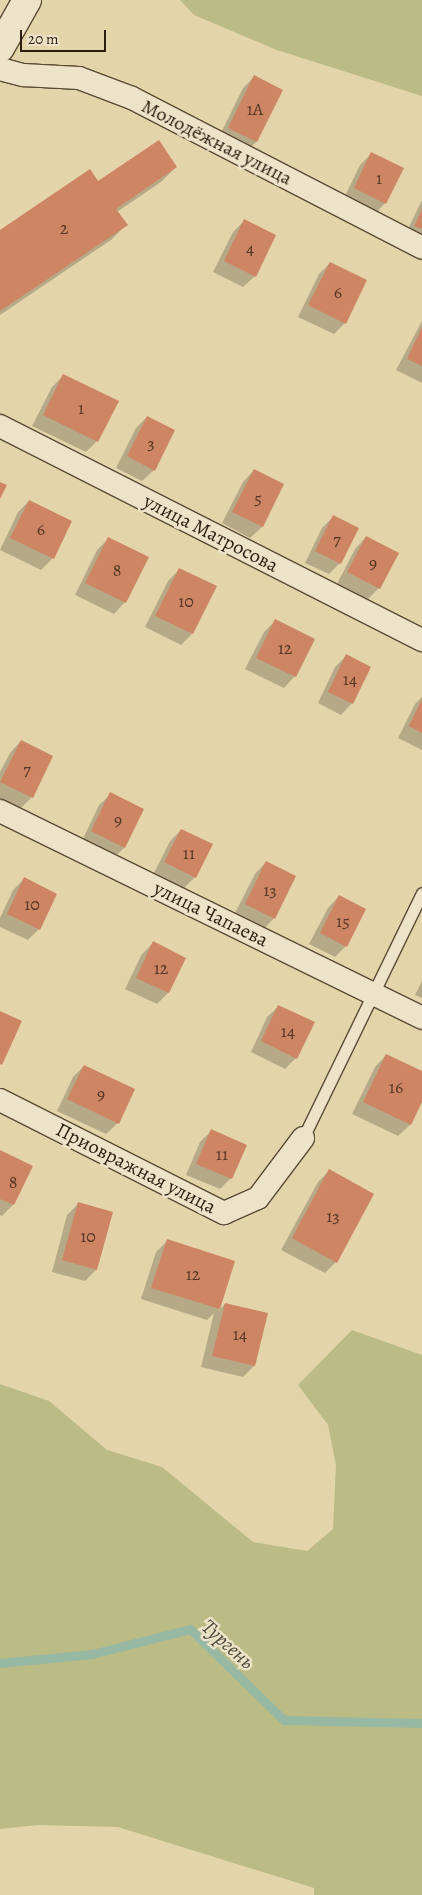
<!DOCTYPE html>
<html>
<head>
<meta charset="utf-8">
<style>
  body { margin:0 }
  #map { position:relative; width:422px; height:1895px; overflow:hidden; background:#e4d4aa; font-family:Alegreya,serif }
  div>[style] { position:absolute }
  .green>* { inset:0; background:#babb85 }
  .shadow>* { inset:0; background:#0003 }
  .stream>* { height:9px; margin:-4.5px; padding:0 4.5px; transform-origin:4.5px; border-radius:4.5px; background:#97b9a3 }
  .building>* { inset:0; background:#cd8564 }
  .roads { filter:drop-shadow(1px 0 #5a4b36) drop-shadow(-1px 0 #5a4b36) drop-shadow(0 1px #5a4b36) drop-shadow(0 -1px #5a4b36) }
  .lane>* { height:11px; margin:-5.5px; padding:0 5.5px; transform-origin:5.5px; border-radius:5.5px; background:#ede3c8 }
  .street>* { height:22px; margin:-11px; padding:0 11px; transform-origin:11px; border-radius:11px; background:#ede3c8 }
  .secondary>* { height:28px; margin:-14px; padding:0 14px; transform-origin:14px; border-radius:14px; background:#ede3c8 }
  span { translate:-50% -50%; white-space:nowrap; text-align:center; line-height:1.15; -webkit-text-stroke:5px #ede3c8; paint-order:stroke }
  .number-label { font-size:18px; color:#543724 }
  .number-label span { -webkit-text-stroke-width:0 }
  .street-label { font-size:20px; color:#2c1d0f }
  .water-label { font-size:21px; color:#4c4c3b; font-style:italic }
  .scale { position:absolute; left:20px; top:30px; width:86px; height:22px; box-sizing:border-box; border:2px solid #2c1d0f; border-top:0; padding-left:6px; font-size:15px; line-height:18px; white-space:nowrap; color:#2c1d0f; -webkit-text-stroke:4px #ede3c8; paint-order:stroke }
</style>
</head>
<body>
<div id="map">
  <div class="green">
    <div style="clip-path:polygon(180px 0,422px 0,422px 96px,277px 50px,194px 15px)"></div>
    <div style="clip-path:polygon(352px 1330px,422px 1355px,422px 1895px,314px 1895px,314px 1888px,118px 1827px,38px 1825px,0 1829px,0 1384px,49px 1401px,107px 1450px,162px 1467px,253px 1542px,307px 1551px,333px 1529px,336px 1465px,328px 1425px,298px 1385px)"></div>
  </div>
  <div class="shadow">
    <div style="clip-path:polygon(254px 77px,256px 142px,245px 153px,218px 139px,243px 88px)"></div>
    <div style="clip-path:polygon(372px 153px,385px 203px,374px 215px,343px 200px,360px 165px)"></div>
    <div style="clip-path:polygon(176px 167px,161px 182px,117px 212px,126px 225px,111px 240px,0 315px,0 232px,98px 183px)"></div>
    <div style="clip-path:polygon(422px 200px,422px 246px,404px 237px)"></div>
    <div style="clip-path:polygon(244px 221px,255px 276px,243px 287px,213px 272px,233px 232px)"></div>
    <div style="clip-path:polygon(330px 263px,345px 323px,334px 334px,298px 317px,319px 274px)"></div>
    <div style="clip-path:polygon(422px 321px,422px 383px,396px 370px)"></div>
    <div style="clip-path:polygon(64px 375px,97px 441px,86px 452px,32px 426px,52px 387px)"></div>
    <div style="clip-path:polygon(147px 417px,154px 470px,142px 481px,116px 468px,136px 428px)"></div>
    <div style="clip-path:polygon(254px 470px,283px 485px,262px 527px,250px 538px,222px 523px,243px 482px)"></div>
    <div style="clip-path:polygon(29px 501px,70px 522px,52px 559px,41px 570px,0 550px,18px 512px)"></div>
    <div style="clip-path:polygon(334px 516px,340px 563px,329px 574px,305px 563px,322px 528px)"></div>
    <div style="clip-path:polygon(366px 537px,379px 588px,368px 599px,337px 584px,355px 549px)"></div>
    <div style="clip-path:polygon(108px 539px,125px 602px,114px 614px,75px 595px,97px 550px)"></div>
    <div style="clip-path:polygon(179px 570px,192px 634px,181px 645px,145px 627px,168px 581px)"></div>
    <div style="clip-path:polygon(275px 621px,295px 676px,284px 688px,245px 669px,264px 632px)"></div>
    <div style="clip-path:polygon(346px 656px,352px 703px,341px 715px,318px 703px,335px 667px)"></div>
    <div style="clip-path:polygon(422px 697px,422px 750px,398px 738px,415px 704px)"></div>
    <div style="clip-path:polygon(21px 741px,52px 756px,31px 798px,20px 809px,0 799px,0 772px,10px 753px)"></div>
    <div style="clip-path:polygon(111px 794px,143px 810px,124px 848px,112px 859px,81px 843px,99px 805px)"></div>
    <div style="clip-path:polygon(181px 830px,195px 877px,184px 888px,154px 873px,170px 841px)"></div>
    <div style="clip-path:polygon(266px 862px,274px 918px,263px 930px,234px 915px,255px 874px)"></div>
    <div style="clip-path:polygon(24px 879px,39px 929px,28px 940px,0 927px,0 918px,13px 890px)"></div>
    <div style="clip-path:polygon(339px 896px,346px 946px,335px 957px,309px 944px,328px 908px)"></div>
    <div style="clip-path:polygon(153px 943px,184px 958px,168px 993px,157px 1004px,125px 989px,142px 954px)"></div>
    <div style="clip-path:polygon(422px 981px,422px 998px,415px 995px)"></div>
    <div style="clip-path:polygon(279px 1006px,296px 1058px,285px 1069px,251px 1052px,267px 1017px)"></div>
    <div style="clip-path:polygon(386px 1055px,422px 1073px,422px 1099px,410px 1125px,398px 1136px,352px 1114px,375px 1067px)"></div>
    <div style="clip-path:polygon(84px 1066px,118px 1123px,106px 1134px,57px 1111px,73px 1077px)"></div>
    <div style="clip-path:polygon(211px 1131px,231px 1178px,220px 1189px,186px 1175px,200px 1142px)"></div>
    <div style="clip-path:polygon(0 1152px,13px 1205px,2px 1216px,0 1215px)"></div>
    <div style="clip-path:polygon(329px 1171px,336px 1262px,325px 1273px,281px 1250px,318px 1182px)"></div>
    <div style="clip-path:polygon(78px 1204px,96px 1270px,85px 1281px,52px 1272px,67px 1215px)"></div>
    <div style="clip-path:polygon(167px 1241px,233px 1261px,218px 1311px,225px 1304px,254px 1366px,243px 1377px,201px 1367px,214px 1313px,207px 1320px,141px 1299px,156px 1252px)"></div>
  </div>
  <div class="stream">
    <div style="left:0;top:1663px;width:92px;rotate:-5.6deg"></div>
    <div style="left:92px;top:1654px;width:101px;rotate:-14.3deg"></div>
    <div style="left:190px;top:1629px;width:131px;rotate:44.1deg"></div>
    <div style="left:284px;top:1720px;width:138px;rotate:1.2deg"></div>
  </div>
  <div class="building">
    <div style="clip-path:polygon(254px 75px,283px 90px,257px 142px,228px 128px)"></div>
    <div style="clip-path:polygon(159px 140px,177px 167px,116px 209px,128px 225px,0 311px,0 230px,90px 169px,98px 181px)"></div>
    <div style="clip-path:polygon(371px 152px,404px 168px,386px 204px,354px 188px)"></div>
    <div style="clip-path:polygon(422px 210px,422px 229px,414px 226px)"></div>
    <div style="clip-path:polygon(244px 219px,276px 235px,256px 277px,224px 261px)"></div>
    <div style="clip-path:polygon(330px 262px,367px 280px,346px 324px,308px 305px)"></div>
    <div style="clip-path:polygon(422px 327px,422px 366px,407px 359px)"></div>
    <div style="clip-path:polygon(63px 374px,119px 401px,98px 442px,43px 415px)"></div>
    <div style="clip-path:polygon(147px 416px,175px 430px,155px 471px,127px 456px)"></div>
    <div style="clip-path:polygon(254px 469px,284px 484px,263px 527px,232px 512px)"></div>
    <div style="clip-path:polygon(0 482px,7px 485px,0 499px)"></div>
    <div style="clip-path:polygon(29px 500px,72px 521px,54px 559px,10px 538px)"></div>
    <div style="clip-path:polygon(333px 515px,359px 528px,341px 564px,315px 551px)"></div>
    <div style="clip-path:polygon(366px 536px,399px 553px,380px 589px,347px 572px)"></div>
    <div style="clip-path:polygon(108px 537px,149px 557px,126px 603px,85px 583px)"></div>
    <div style="clip-path:polygon(179px 568px,217px 586px,193px 634px,155px 616px)"></div>
    <div style="clip-path:polygon(275px 619px,315px 639px,296px 677px,256px 658px)"></div>
    <div style="clip-path:polygon(346px 654px,371px 667px,353px 704px,328px 692px)"></div>
    <div style="clip-path:polygon(422px 699px,422px 733px,409px 726px)"></div>
    <div style="clip-path:polygon(21px 740px,53px 756px,33px 798px,0 782px)"></div>
    <div style="clip-path:polygon(110px 792px,144px 809px,125px 848px,91px 831px)"></div>
    <div style="clip-path:polygon(181px 829px,213px 844px,196px 878px,164px 862px)"></div>
    <div style="clip-path:polygon(266px 861px,296px 876px,275px 919px,245px 904px)"></div>
    <div style="clip-path:polygon(24px 877px,57px 894px,40px 930px,7px 914px)"></div>
    <div style="clip-path:polygon(339px 895px,366px 909px,347px 947px,320px 933px)"></div>
    <div style="clip-path:polygon(153px 941px,186px 958px,169px 993px,136px 978px)"></div>
    <div style="clip-path:polygon(278px 1005px,315px 1022px,297px 1059px,261px 1041px)"></div>
    <div style="clip-path:polygon(0 1011px,22px 1021px,2px 1065px,0 1064px)"></div>
    <div style="clip-path:polygon(386px 1054px,422px 1071px,422px 1102px,411px 1125px,363px 1102px)"></div>
    <div style="clip-path:polygon(84px 1065px,135px 1089px,119px 1124px,67px 1099px)"></div>
    <div style="clip-path:polygon(211px 1129px,247px 1145px,232px 1179px,196px 1164px)"></div>
    <div style="clip-path:polygon(0 1150px,33px 1166px,14px 1205px,0 1199px)"></div>
    <div style="clip-path:polygon(329px 1169px,374px 1194px,337px 1263px,292px 1238px)"></div>
    <div style="clip-path:polygon(78px 1202px,113px 1212px,97px 1270px,62px 1260px)"></div>
    <div style="clip-path:polygon(167px 1239px,235px 1261px,220px 1309px,151px 1288px)"></div>
    <div style="clip-path:polygon(225px 1303px,268px 1313px,255px 1366px,212px 1356px)"></div>
  </div>
  <div class="roads">
    <div class="lane">
      <div style="left:303px;top:1138px;width:272px;rotate:-64.1deg"></div>
    </div>
    <div class="street">
      <div style="left:0;top:69px;width:24px;rotate:15deg"></div>
      <div style="left:23px;top:75px;width:56px;rotate:3.1deg"></div>
      <div style="left:79px;top:78px;width:57px;rotate:20.7deg"></div>
      <div style="left:132px;top:98px;width:326px;rotate:27.3deg"></div>
      <div style="left:0;top:426px;width:473px;rotate:26.9deg"></div>
      <div style="left:0;top:811px;width:470px;rotate:26.1deg"></div>
      <div style="left:0;top:1100px;width:251px;rotate:26.8deg"></div>
      <div style="left:224px;top:1213px;width:37px;rotate:-24deg"></div>
      <div style="left:258px;top:1198px;width:75px;rotate:-53.1deg"></div>
    </div>
    <div class="secondary">
      <div style="left:0;top:48px;width:55px;rotate:-60.6deg"></div>
    </div>
  </div>
  <div class="number-label">
    <span style="left:255px;top:109px">1А</span>
    <span style="left:379px;top:178px">1</span>
    <span style="left:64px;top:228px">2</span>
    <span style="left:250px;top:248px">4</span>
    <span style="left:338px;top:292px">6</span>
    <span style="left:81px;top:408px">1</span>
    <span style="left:151px;top:443px">3</span>
    <span style="left:258px;top:498px">5</span>
    <span style="left:41px;top:529px">6</span>
    <span style="left:337px;top:539px">7</span>
    <span style="left:373px;top:563px">9</span>
    <span style="left:117px;top:570px">8</span>
    <span style="left:186px;top:601px">10</span>
    <span style="left:285px;top:648px">12</span>
    <span style="left:350px;top:679px">14</span>
    <span style="left:27px;top:769px">7</span>
    <span style="left:118px;top:820px">9</span>
    <span style="left:189px;top:853px">11</span>
    <span style="left:270px;top:890px">13</span>
    <span style="left:32px;top:904px">10</span>
    <span style="left:343px;top:921px">15</span>
    <span style="left:161px;top:968px">12</span>
    <span style="left:288px;top:1031px">14</span>
    <span style="left:396px;top:1087px">16</span>
    <span style="left:101px;top:1094px">9</span>
    <span style="left:222px;top:1154px">11</span>
    <span style="left:13px;top:1182px">8</span>
    <span style="left:333px;top:1216px">13</span>
    <span style="left:88px;top:1236px">10</span>
    <span style="left:193px;top:1274px">12</span>
    <span style="left:240px;top:1334px">14</span>
  </div>
  <div class="street-label">
    <span style="left:217px;top:142px;rotate:27deg">Молодёжная улица</span>
    <span style="left:211px;top:533px;rotate:27deg">улица Матросова</span>
    <span style="left:211px;top:914px;rotate:26deg">улица Чапаева</span>
    <span style="left:136px;top:1168px;rotate:27deg">Приовражная улица</span>
  </div>
  <div class="water-label">
    <span style="left:228px;top:1644px;rotate:42deg">Тургень</span>
  </div>
  <div class="scale">20 m</div>
</div>
</body>
</html>
